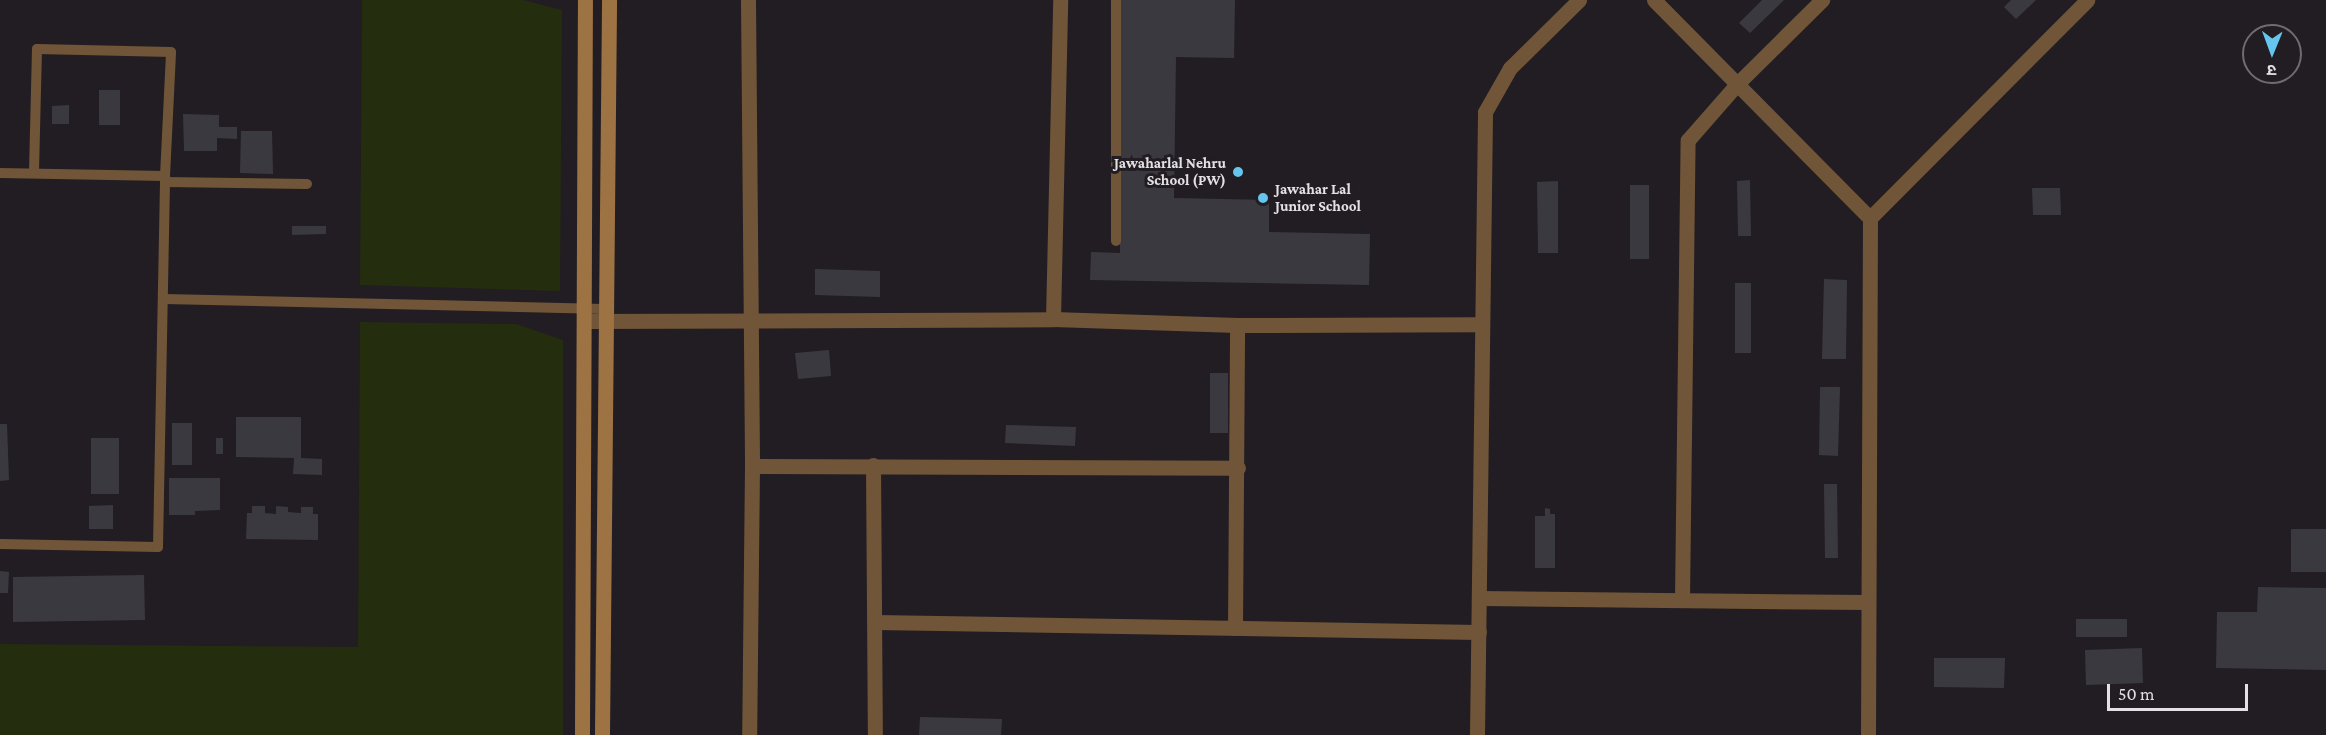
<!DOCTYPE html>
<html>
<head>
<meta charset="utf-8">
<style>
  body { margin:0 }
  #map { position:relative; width:2326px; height:735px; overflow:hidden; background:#211d23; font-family:"Crimson Pro","Noto Sans Devanagari",serif }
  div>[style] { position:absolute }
  .green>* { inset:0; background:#252d0f }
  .building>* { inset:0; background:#3b3940 }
  .lane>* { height:10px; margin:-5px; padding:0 5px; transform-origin:5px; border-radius:5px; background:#705538 }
  .street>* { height:15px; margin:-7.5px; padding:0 7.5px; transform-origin:7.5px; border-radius:7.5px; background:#705538 }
  .secondary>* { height:15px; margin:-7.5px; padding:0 7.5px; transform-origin:7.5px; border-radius:7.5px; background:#9e7343 }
  .dots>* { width:16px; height:16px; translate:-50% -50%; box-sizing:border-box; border:3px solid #211d23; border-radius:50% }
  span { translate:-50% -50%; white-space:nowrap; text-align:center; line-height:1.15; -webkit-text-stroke:6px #211d23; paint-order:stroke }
  .poi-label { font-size:15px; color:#e4e1e5; font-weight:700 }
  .right { translate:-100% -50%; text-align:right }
  .left { translate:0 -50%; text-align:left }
  .north { position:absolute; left:2242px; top:24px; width:60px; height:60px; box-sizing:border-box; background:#211d23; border:2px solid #6f6b71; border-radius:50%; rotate:181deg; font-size:16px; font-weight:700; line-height:24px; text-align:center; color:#e4e1e5 }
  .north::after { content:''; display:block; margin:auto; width:21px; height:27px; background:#65c5ee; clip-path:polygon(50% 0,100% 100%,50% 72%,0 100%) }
  .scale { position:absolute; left:2107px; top:684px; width:141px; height:27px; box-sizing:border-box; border:3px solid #e4e1e5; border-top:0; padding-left:8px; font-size:18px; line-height:21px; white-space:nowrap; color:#e4e1e5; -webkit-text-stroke:4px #211d23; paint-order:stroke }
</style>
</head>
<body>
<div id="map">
  <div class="green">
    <div style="clip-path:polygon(362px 0,523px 0,562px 10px,560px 291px,360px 285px)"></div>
    <div style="clip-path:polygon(360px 322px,516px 324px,563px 340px,563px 735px,0 735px,0 644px,358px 647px)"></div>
  </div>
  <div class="building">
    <div style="clip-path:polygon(1120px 0,1235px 0,1234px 58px,1176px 57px,1174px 198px,1269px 200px,1269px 232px,1370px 234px,1369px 285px,1090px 280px,1091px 252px,1120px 253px)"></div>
    <div style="clip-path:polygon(1762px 0,1784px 0,1750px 33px,1739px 23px)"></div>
    <div style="clip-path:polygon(2011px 0,2036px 0,2016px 19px,2004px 7px)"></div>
    <div style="clip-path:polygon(99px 90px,120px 90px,120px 125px,99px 125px)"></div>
    <div style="clip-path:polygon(69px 105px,69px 124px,52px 124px,52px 106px)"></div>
    <div style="clip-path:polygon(183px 114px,219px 115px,219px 127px,237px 127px,237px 139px,217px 138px,217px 151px,184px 151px)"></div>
    <div style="clip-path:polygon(241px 131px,272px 131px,273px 174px,240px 173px)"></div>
    <div style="clip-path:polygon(1750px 180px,1751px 236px,1738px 236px,1737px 181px)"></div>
    <div style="clip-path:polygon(1558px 181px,1558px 253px,1538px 253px,1537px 182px)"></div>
    <div style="clip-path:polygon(1630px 185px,1649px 185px,1649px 259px,1630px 259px)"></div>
    <div style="clip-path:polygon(2032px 188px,2060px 188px,2061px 215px,2033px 215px)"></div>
    <div style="clip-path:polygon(292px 226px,326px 226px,326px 234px,292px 235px)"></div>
    <div style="clip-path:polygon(815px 269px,880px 271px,880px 297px,815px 295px)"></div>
    <div style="clip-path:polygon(1824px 279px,1847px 280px,1846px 359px,1822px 359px)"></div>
    <div style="clip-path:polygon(1735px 283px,1751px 283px,1751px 353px,1735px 353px)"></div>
    <div style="clip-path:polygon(829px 350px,831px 376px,798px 379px,795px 353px)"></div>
    <div style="clip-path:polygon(1210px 373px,1228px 373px,1228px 433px,1210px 433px)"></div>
    <div style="clip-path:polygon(1820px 387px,1840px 387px,1838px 456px,1819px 455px)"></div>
    <div style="clip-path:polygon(236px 417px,301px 417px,301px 458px,322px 459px,322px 475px,293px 474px,294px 458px,236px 457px)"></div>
    <div style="clip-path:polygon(172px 423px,192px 423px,192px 465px,172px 465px)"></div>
    <div style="clip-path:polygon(0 424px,7px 424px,9px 480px,0 481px)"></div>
    <div style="clip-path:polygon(1006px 425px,1076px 427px,1075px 446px,1005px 443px)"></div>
    <div style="clip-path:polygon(91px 438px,119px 438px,119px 494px,91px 494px)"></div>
    <div style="clip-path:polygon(216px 438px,223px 438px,223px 454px,216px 454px)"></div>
    <div style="clip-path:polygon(169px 478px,220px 478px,220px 510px,195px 511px,195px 515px,169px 515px)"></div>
    <div style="clip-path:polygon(1824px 484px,1837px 484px,1838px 558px,1825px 558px)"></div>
    <div style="clip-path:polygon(113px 505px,113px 529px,89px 529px,89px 506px)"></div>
    <div style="clip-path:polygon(252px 506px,265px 506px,265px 513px,276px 514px,276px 506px,288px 507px,288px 512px,301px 513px,301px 507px,313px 507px,313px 514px,318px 514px,318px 540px,246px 539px,247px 513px,252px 513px)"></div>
    <div style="clip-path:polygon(1545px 508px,1550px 509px,1550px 514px,1555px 514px,1555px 568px,1535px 568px,1535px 516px,1545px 516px)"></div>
    <div style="clip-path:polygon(2291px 529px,2326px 529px,2326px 572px,2291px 572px)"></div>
    <div style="clip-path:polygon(0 571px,9px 572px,8px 593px,0 593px)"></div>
    <div style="clip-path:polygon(144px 575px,145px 620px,13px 622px,13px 577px)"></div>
    <div style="clip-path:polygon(2258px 587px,2326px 588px,2326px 670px,2216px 668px,2217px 612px,2257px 612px)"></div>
    <div style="clip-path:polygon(2076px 619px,2127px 619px,2127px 637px,2076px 637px)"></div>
    <div style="clip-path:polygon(2142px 648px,2143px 683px,2086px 685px,2085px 650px)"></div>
    <div style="clip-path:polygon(1934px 658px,2005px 658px,2004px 688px,1934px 687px)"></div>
    <div style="clip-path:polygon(920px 717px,1002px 719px,1001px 735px,919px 735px)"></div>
  </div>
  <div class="lane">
    <div style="left:1116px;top:0;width:241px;rotate:90deg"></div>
    <div style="left:0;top:173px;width:165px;rotate:1deg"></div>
    <div style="left:165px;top:182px;width:142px;rotate:0.8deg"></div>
    <div style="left:164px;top:299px;width:441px;rotate:1.3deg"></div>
    <div style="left:0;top:544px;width:158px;rotate:1.1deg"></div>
    <div style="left:158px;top:547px;width:371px;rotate:-88.9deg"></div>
    <div style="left:165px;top:176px;width:124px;rotate:-87.2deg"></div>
    <div style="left:171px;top:52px;width:134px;rotate:-178.7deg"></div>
    <div style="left:37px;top:49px;width:124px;rotate:91.4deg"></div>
  </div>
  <div class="street">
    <div style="left:748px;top:0;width:466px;rotate:89.5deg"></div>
    <div style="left:752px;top:466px;width:269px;rotate:90.6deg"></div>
    <div style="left:1654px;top:0;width:307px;rotate:45.3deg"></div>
    <div style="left:1870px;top:218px;width:517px;rotate:90.22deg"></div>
    <div style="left:1870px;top:218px;width:308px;rotate:-45.1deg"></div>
    <div style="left:1053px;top:319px;width:319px;rotate:-88.7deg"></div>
    <div style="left:585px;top:321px;width:468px;rotate:-0.2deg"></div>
    <div style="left:1053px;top:319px;width:184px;rotate:1.9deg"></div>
    <div style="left:1237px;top:325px;width:245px;rotate:-0.2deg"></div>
    <div style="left:873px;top:465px;width:270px;rotate:89.6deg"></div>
    <div style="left:752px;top:466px;width:486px;rotate:0.2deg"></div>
    <div style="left:1479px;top:598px;width:389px;rotate:0.6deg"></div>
    <div style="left:1682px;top:599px;width:459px;rotate:-89.3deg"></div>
    <div style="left:1688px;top:140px;width:74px;rotate:-48.8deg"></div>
    <div style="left:1737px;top:84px;width:120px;rotate:-44.7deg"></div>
    <div style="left:875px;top:622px;width:604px;rotate:0.95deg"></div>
    <div style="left:1235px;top:628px;width:303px;rotate:-89.6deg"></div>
    <div style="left:1477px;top:735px;width:623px;rotate:-89.26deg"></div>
    <div style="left:1485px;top:112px;width:51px;rotate:-60.4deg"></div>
    <div style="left:1510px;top:68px;width:97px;rotate:-44.6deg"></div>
  </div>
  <div class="secondary">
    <div style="left:582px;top:735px;width:735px;rotate:-89.77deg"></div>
    <div style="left:602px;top:735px;width:735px;rotate:-89.45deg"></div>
  </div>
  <div class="dots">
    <div style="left:1238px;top:172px;background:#65c5ee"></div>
    <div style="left:1263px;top:198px;background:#65c5ee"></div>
  </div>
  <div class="poi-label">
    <span class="right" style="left:1226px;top:172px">Jawaharlal Nehru<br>School (PW)</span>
    <span class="left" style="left:1275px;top:198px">Jawahar Lal<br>Junior School</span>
  </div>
  <div class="north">उ</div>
  <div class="scale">50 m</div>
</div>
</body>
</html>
